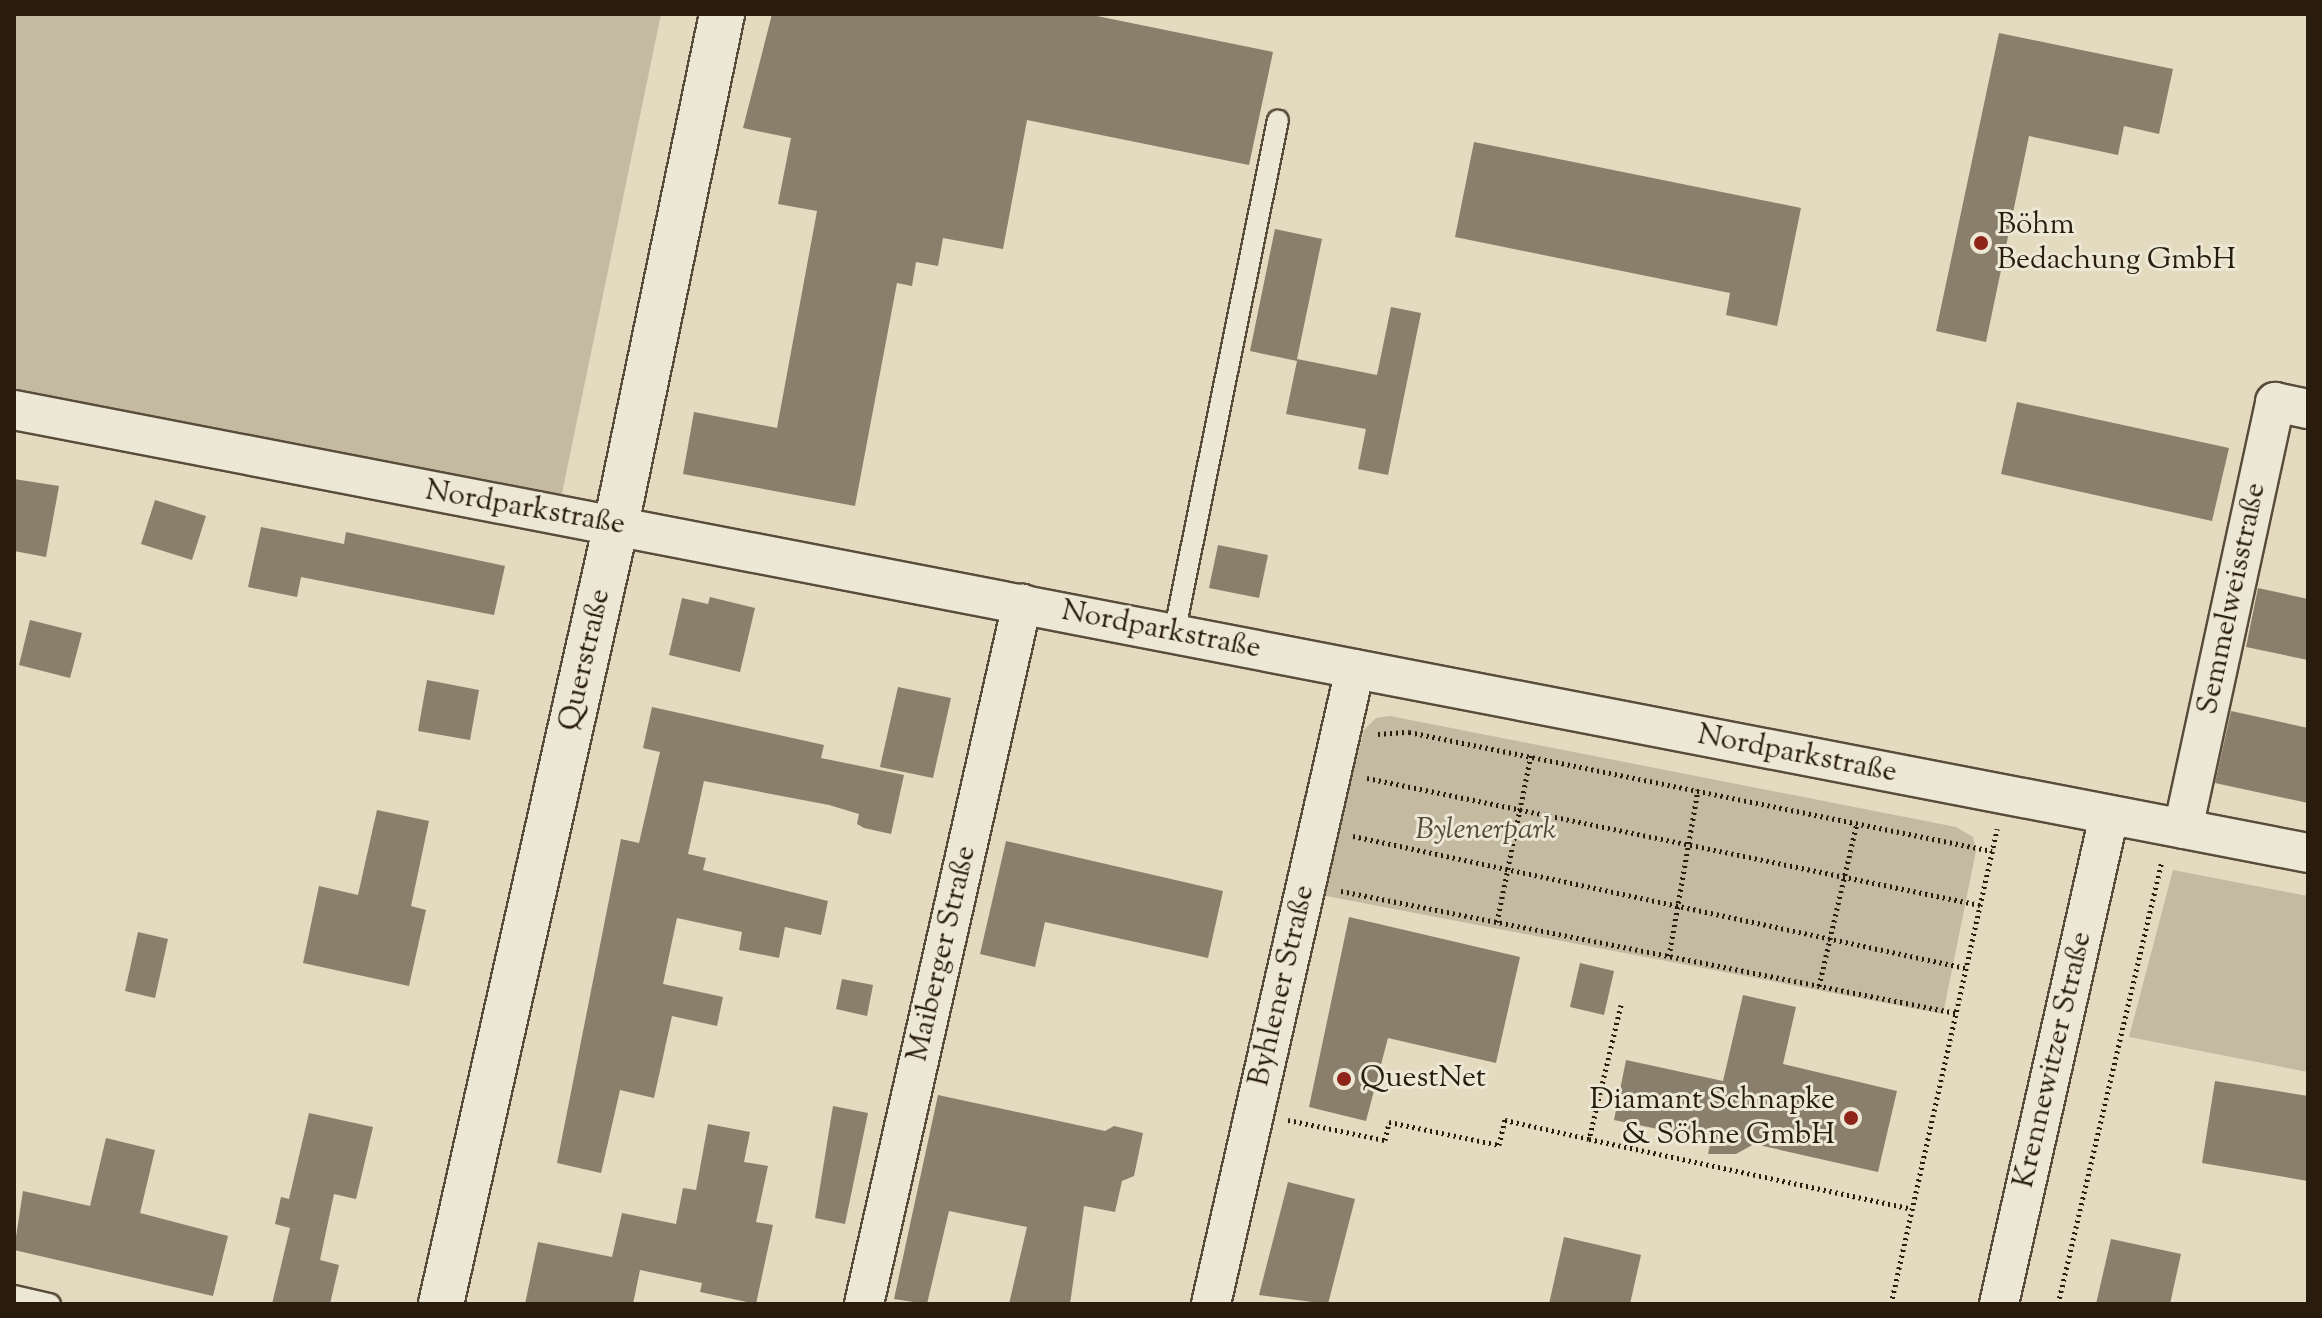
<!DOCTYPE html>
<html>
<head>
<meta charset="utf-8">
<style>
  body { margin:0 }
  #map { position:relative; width:2322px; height:1318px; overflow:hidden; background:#e3dabf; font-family:"Sorts Mill Goudy",serif }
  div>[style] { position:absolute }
  .green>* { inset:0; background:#c3baa1 }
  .building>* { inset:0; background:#8a7f6a }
  .path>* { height:5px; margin-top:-2.5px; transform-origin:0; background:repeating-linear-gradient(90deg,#291c0d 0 2px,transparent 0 6px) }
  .roads { filter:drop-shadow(2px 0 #584c3a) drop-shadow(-2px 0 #584c3a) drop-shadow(0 2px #584c3a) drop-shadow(0 -2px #584c3a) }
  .lane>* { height:20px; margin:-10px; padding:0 10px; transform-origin:10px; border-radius:10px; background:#ede7d5 }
  .street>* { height:38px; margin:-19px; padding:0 19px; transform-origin:19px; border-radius:19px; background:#ede7d5 }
  .secondary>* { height:44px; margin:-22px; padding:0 22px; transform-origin:22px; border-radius:22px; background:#ede7d5 }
  .dots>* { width:22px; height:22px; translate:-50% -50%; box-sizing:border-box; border:4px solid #ede7d5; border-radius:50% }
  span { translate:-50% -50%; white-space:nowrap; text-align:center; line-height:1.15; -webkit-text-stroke:6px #ede7d5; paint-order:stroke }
  .poi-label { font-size:30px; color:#291c0d }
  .left { translate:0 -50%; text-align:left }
  .right { translate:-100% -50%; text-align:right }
  .street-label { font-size:30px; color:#291c0d }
  .park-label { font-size:30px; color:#574b39; font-style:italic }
  .frame { position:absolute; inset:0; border:16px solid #291c0d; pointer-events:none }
</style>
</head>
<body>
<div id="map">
  <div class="green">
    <div style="clip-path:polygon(14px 14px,661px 14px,560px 503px,14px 390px)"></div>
    <div style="clip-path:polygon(1390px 716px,1956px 827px,1973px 837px,1976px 851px,1943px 1014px,1321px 895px,1364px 730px,1376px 718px)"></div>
    <div style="clip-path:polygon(2173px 870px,2308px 896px,2308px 1072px,2129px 1037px)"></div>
  </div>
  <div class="building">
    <div style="clip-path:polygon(772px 14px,1087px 14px,1273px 52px,1249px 165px,1027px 120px,1003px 249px,943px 238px,938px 266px,916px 262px,912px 286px,897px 283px,855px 506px,683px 474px,694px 412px,777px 428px,817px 211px,778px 204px,791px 138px,743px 128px)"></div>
    <div style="clip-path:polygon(1999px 33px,2173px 69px,2159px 134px,2124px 126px,2118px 155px,2029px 136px,1986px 342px,1936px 331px)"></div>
    <div style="clip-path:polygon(1474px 142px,1801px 208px,1777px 326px,1726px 315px,1730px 293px,1455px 237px)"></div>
    <div style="clip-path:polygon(1275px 229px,1322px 239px,1297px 359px,1377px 375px,1391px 307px,1421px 313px,1388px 475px,1358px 469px,1366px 429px,1286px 414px,1297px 361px,1250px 351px)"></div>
    <div style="clip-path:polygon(2017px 402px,2229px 448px,2212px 521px,2001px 474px)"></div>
    <div style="clip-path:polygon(14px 479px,59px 486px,46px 557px,14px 551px)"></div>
    <div style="clip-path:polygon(155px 500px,206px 516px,192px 560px,141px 544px)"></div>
    <div style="clip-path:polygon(261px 527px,344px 544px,346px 532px,505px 566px,494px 615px,301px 577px,297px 597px,248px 587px)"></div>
    <div style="clip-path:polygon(1218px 545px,1268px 555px,1259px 598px,1209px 588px)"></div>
    <div style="clip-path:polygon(2258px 588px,2308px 599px,2308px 660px,2246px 647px)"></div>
    <div style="clip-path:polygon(710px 597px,755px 608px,740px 672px,669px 655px,682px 598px,708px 604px)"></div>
    <div style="clip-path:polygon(30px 620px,82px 633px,70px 678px,19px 665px)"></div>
    <div style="clip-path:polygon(427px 680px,479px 690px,470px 740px,418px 731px)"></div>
    <div style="clip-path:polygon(898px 687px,951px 698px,933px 778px,880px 767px)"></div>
    <div style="clip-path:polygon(652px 707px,824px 745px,821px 758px,904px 775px,891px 834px,864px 828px,857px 824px,859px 814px,829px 805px,704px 781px,688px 854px,706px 858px,703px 870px,828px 901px,821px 935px,785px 927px,779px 958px,739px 950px,742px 932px,677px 918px,663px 984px,723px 997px,717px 1026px,672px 1016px,654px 1098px,620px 1090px,601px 1173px,557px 1163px,621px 839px,639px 843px,660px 752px,643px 748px)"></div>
    <div style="clip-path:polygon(2231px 711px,2308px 728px,2308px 803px,2215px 783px)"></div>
    <div style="clip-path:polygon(377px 810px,429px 821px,411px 906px,426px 910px,409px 986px,303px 963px,319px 886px,358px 895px)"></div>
    <div style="clip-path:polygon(1006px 841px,1223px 891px,1208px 958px,1045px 922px,1035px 967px,980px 954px)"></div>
    <div style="clip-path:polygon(1349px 917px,1520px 957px,1496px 1063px,1388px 1038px,1366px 1121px,1309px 1107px)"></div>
    <div style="clip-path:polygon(138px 932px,168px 939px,155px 998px,125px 991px)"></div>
    <div style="clip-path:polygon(1580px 963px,1614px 971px,1604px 1015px,1570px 1007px)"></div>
    <div style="clip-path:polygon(842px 979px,873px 985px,867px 1016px,836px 1009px)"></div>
    <div style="clip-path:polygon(1743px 995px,1796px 1007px,1783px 1064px,1897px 1091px,1878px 1172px,1754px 1144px,1736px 1154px,1708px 1154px,1711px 1140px,1614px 1120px,1626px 1060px,1723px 1081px)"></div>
    <div style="clip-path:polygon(2215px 1081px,2308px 1096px,2308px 1181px,2202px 1163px)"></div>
    <div style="clip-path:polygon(938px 1095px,1105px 1131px,1114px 1126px,1143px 1133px,1134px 1176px,1122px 1181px,1115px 1212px,1084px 1206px,1070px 1304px,1009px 1304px,1027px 1227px,949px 1211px,927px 1304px,894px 1299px)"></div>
    <div style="clip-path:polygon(833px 1106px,868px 1113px,845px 1224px,815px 1218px)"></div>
    <div style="clip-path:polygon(309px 1113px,373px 1127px,356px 1199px,334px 1194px,320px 1260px,339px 1265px,330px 1304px,272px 1304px,290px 1228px,275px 1224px,281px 1197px,289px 1199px)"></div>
    <div style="clip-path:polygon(708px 1124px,750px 1132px,744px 1162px,768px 1166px,756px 1222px,773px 1225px,756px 1304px,700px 1292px,702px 1283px,640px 1270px,633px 1304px,525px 1304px,538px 1242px,612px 1257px,622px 1213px,676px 1224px,683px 1188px,696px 1190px)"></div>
    <div style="clip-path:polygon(106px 1138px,155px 1150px,140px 1213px,228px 1236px,213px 1296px,14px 1250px,23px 1191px,90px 1206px)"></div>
    <div style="clip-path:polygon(1288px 1182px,1355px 1199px,1328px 1304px,1259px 1295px)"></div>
    <div style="clip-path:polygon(1564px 1237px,1641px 1255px,1630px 1304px,1549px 1304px)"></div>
    <div style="clip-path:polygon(2111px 1239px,2181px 1254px,2170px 1304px,2096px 1304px)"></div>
  </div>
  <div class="path">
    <div style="left:1378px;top:734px;width:31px;rotate:-4deg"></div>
    <div style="left:1409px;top:732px;width:595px;rotate:11.54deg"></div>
    <div style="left:1367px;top:778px;width:626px;rotate:11.7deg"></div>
    <div style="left:1353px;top:836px;width:627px;rotate:12.15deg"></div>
    <div style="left:1341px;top:891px;width:627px;rotate:11.22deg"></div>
    <div style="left:1497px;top:922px;width:170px;rotate:-78.5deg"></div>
    <div style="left:1669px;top:956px;width:169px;rotate:-80.1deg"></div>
    <div style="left:1819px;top:986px;width:167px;rotate:-76.9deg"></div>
    <div style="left:1621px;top:1005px;width:138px;rotate:103.4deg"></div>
    <div style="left:1589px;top:1139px;width:330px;rotate:12.2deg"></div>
    <div style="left:1288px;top:1120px;width:99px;rotate:11.7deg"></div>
    <div style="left:1385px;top:1140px;width:18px;rotate:-77deg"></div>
    <div style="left:1389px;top:1122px;width:112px;rotate:11.8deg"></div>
    <div style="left:1499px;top:1145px;width:26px;rotate:-77deg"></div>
    <div style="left:1505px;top:1120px;width:86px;rotate:12.7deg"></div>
    <div style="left:1891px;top:1304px;width:487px;rotate:-77.4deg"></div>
    <div style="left:2058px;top:1304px;width:455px;rotate:-76.8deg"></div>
  </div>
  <div class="roads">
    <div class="lane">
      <div style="left:1174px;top:634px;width:524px;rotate:-78.56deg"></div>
      <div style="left:14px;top:1296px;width:37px;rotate:13deg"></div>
    </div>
    <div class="street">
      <div style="left:14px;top:410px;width:2336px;rotate:10.93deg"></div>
      <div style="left:2183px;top:829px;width:437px;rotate:-77.8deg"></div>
      <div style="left:2275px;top:402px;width:34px;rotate:12deg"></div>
      <div style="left:864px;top:1304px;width:718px;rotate:-77.28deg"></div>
      <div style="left:1211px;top:1304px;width:651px;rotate:-77.22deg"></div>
      <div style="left:1999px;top:1304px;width:500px;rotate:-77.3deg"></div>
    </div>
    <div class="secondary">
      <div style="left:441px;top:1304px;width:798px;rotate:-77.34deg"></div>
      <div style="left:616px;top:525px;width:522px;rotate:-78.28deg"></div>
    </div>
  </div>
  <div class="dots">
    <div style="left:1981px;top:243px;background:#8f2418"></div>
    <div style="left:1344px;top:1079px;background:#8f2418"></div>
    <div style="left:1851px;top:1118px;background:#8f2418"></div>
  </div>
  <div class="poi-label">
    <span class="left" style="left:1997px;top:243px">Böhm<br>Bedachung GmbH</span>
    <span class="left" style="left:1360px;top:1079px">QuestNet</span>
    <span class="right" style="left:1835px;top:1118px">Diamant Schnapke<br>&amp; Söhne GmbH</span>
  </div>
  <div class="street-label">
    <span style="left:525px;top:509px;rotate:10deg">Nordparkstraße</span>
    <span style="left:2233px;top:599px;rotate:-78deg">Semmelweisstraße</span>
    <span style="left:1161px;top:631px;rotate:11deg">Nordparkstraße</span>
    <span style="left:586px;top:660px;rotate:-77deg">Querstraße</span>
    <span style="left:1797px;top:755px;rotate:11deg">Nordparkstraße</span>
    <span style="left:943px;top:954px;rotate:-77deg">Maiberger Straße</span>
    <span style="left:1283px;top:986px;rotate:-77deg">Byhlener Straße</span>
    <span style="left:2054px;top:1060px;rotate:-77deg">Krennewitzer Straße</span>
  </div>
  <div class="park-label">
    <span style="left:1486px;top:831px">Bylenerpark</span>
  </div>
  <div class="frame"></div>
</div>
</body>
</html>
